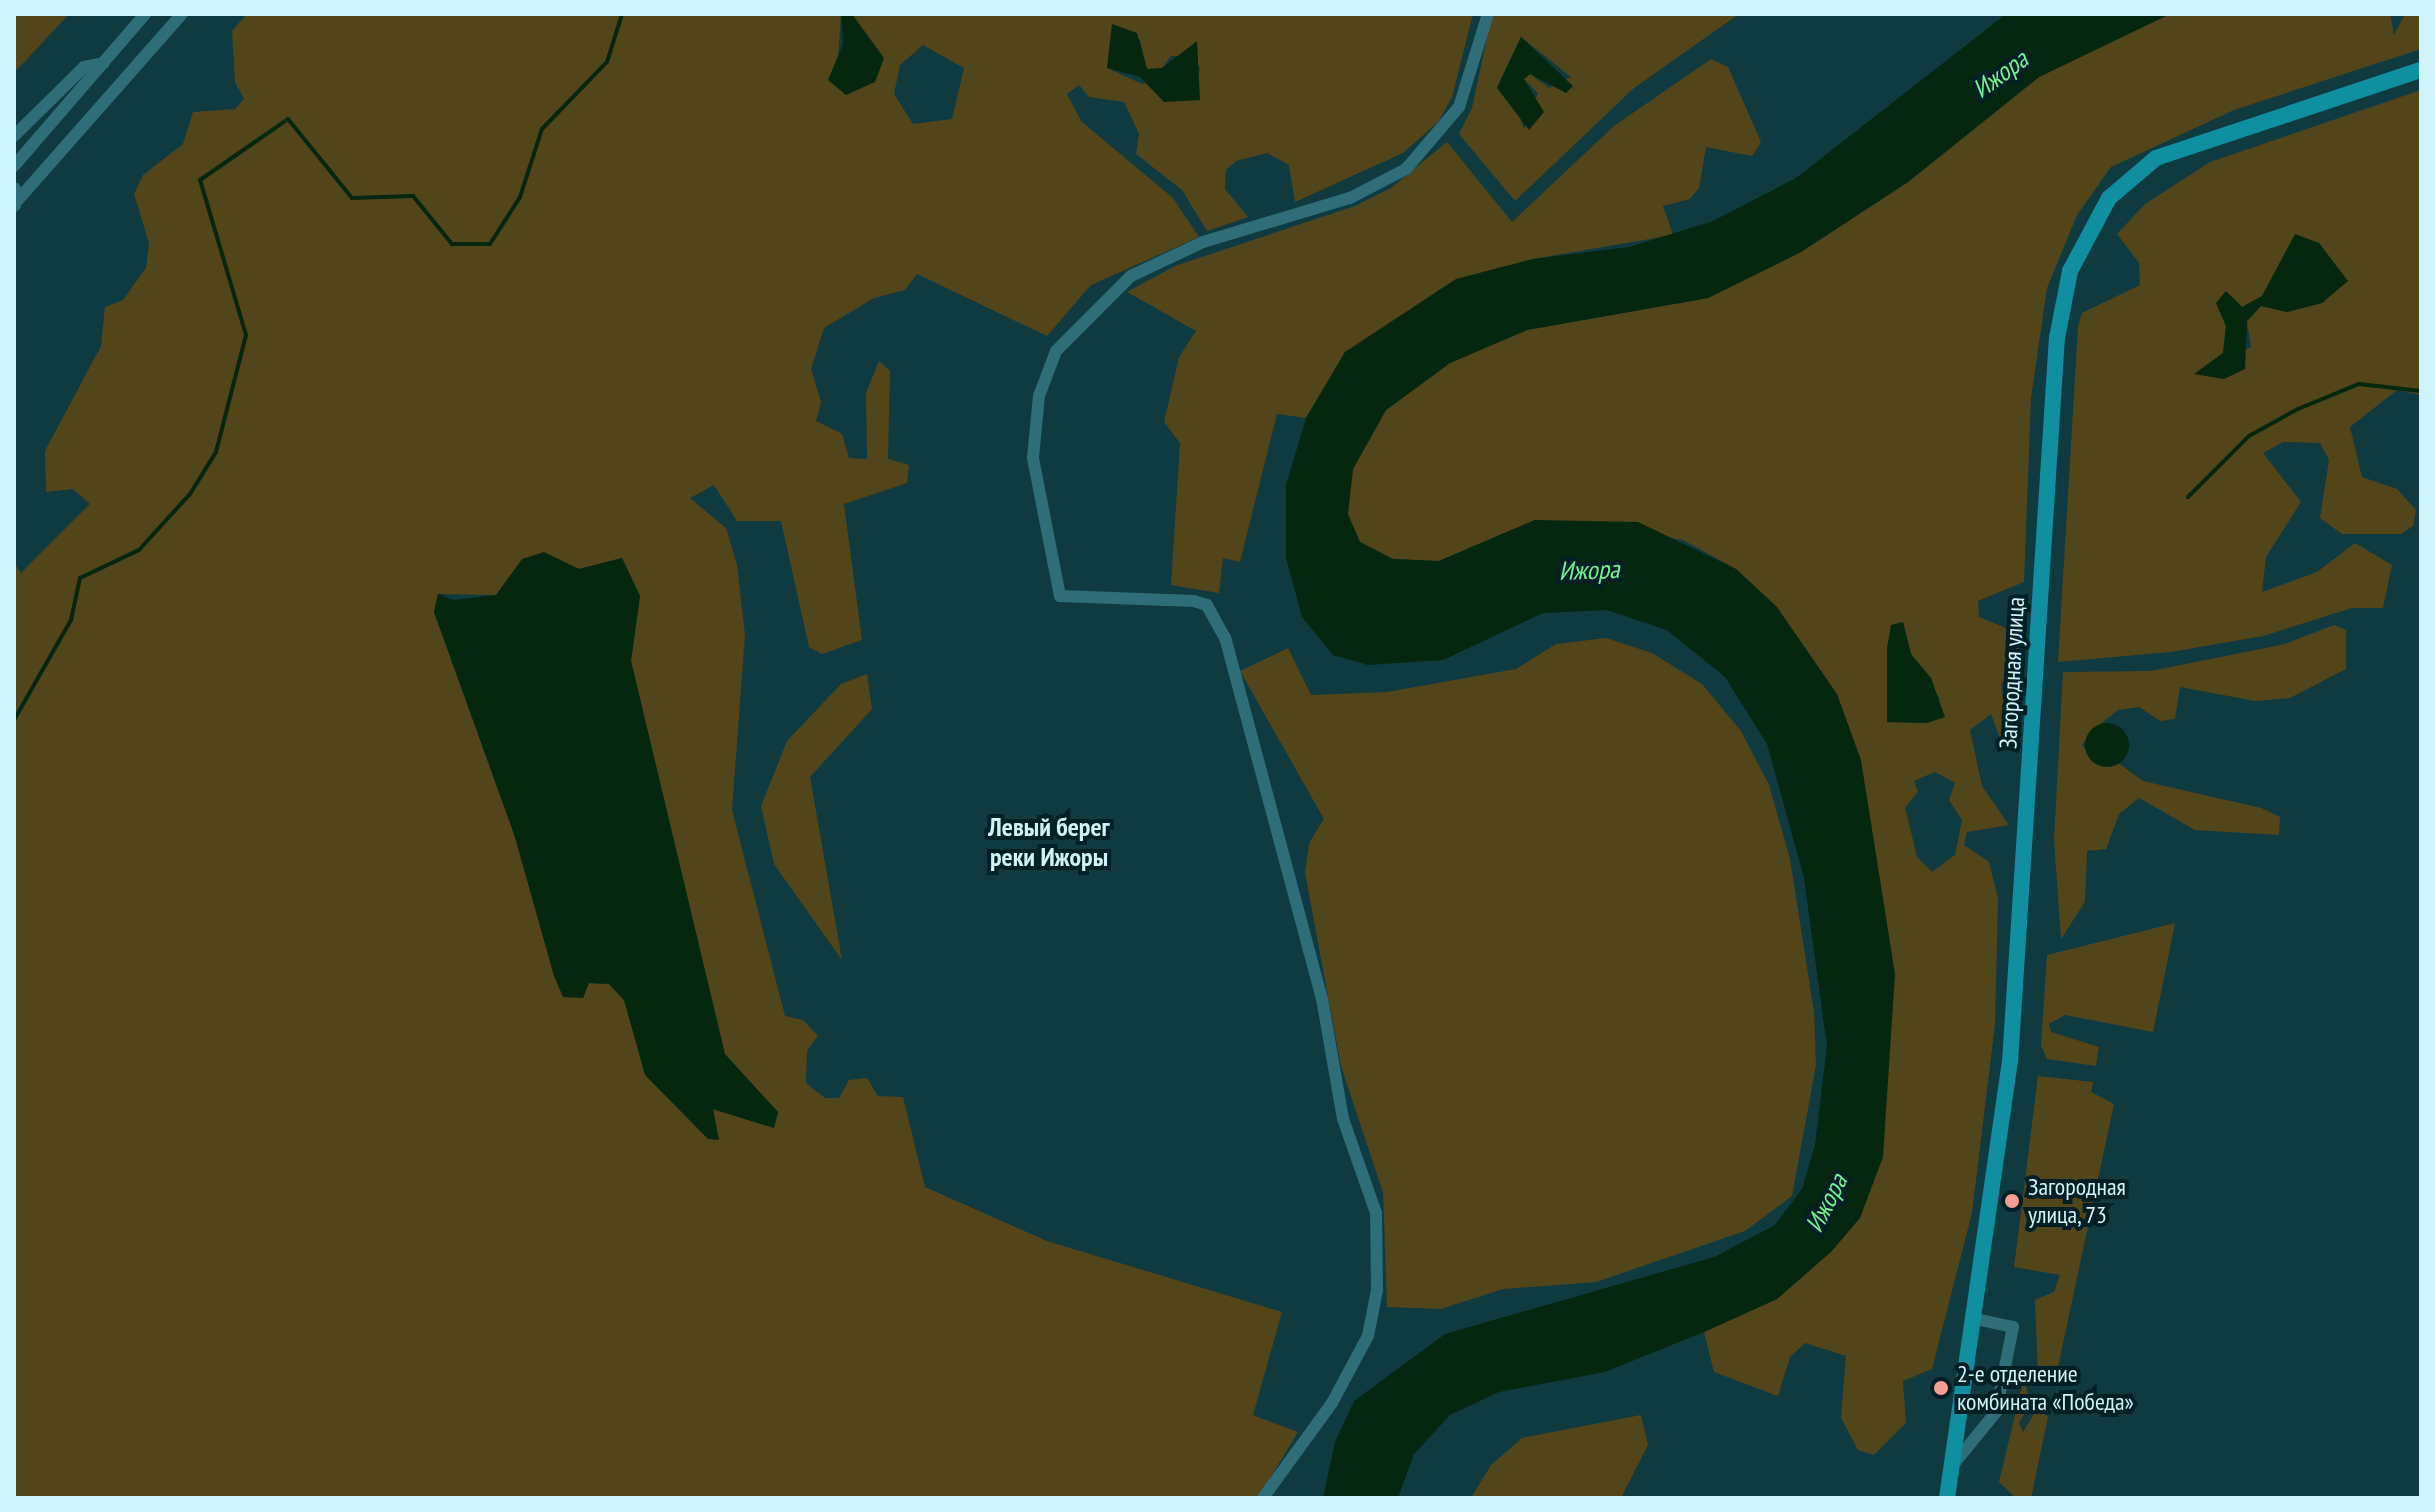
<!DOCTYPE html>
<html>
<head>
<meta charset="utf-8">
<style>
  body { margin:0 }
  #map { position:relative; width:2435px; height:1512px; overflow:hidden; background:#0f3a40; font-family:"PT Sans Narrow",sans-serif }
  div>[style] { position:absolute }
  .green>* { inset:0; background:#53451a }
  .water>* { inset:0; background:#05270f }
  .round { border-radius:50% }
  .stream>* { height:4px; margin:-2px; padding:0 2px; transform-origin:2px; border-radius:2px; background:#05270f }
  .minor>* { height:12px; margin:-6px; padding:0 6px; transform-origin:6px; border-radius:6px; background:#2f6e79 }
  .tertiary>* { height:14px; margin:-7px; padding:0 7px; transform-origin:7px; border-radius:7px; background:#2f6e79 }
  .secondary>* { height:16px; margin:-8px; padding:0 8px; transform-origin:8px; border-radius:8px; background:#108fa0 }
  .dots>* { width:22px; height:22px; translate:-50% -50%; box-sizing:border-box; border:4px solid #002025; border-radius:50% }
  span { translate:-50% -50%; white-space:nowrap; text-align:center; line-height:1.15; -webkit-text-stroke:8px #002025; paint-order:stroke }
  .street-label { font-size:24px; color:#cef3f9 }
  .poi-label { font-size:24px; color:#cef3f9 }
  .left { translate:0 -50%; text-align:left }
  .water-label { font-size:26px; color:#70f493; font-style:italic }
  .neighbourhood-label { font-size:26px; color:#cef3f9; font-weight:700 }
  .frame { position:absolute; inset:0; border:16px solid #cef3f9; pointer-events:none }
</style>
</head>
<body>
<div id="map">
  <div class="green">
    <div style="clip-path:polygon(14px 14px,69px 14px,14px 73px)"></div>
    <div style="clip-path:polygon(evenodd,247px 14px,841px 14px,838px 58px,864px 35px,852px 14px,1473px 14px,1452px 97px,1438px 122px,1403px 153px,1295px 202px,1289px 165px,1267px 153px,1236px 161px,1226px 170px,1225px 189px,1248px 217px,1207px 231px,1182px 190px,1136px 154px,1139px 134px,1124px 102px,1089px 97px,1079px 85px,1067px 94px,1081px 121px,1173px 198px,1199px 237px,1091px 285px,1047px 336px,917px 274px,905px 290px,874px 298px,824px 328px,811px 369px,821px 402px,816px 421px,842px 434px,849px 458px,867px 459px,866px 393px,879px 361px,890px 371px,888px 459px,909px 465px,907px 483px,844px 504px,862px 640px,822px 654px,809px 647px,781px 521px,737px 521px,714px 485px,690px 498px,726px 528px,737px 565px,745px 635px,732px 810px,785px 1016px,803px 1020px,818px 1036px,807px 1051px,806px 1083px,825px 1098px,839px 1098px,849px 1080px,867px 1078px,878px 1096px,903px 1097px,925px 1187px,1047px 1241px,1282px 1312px,1253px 1415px,1298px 1432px,1258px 1498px,14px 1498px,14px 563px,21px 573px,90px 504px,73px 489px,46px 492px,45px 451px,101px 346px,105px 307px,123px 300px,146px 268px,149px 243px,134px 194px,143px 175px,183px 144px,193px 112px,235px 109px,244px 99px,235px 82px,232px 31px,247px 14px,1140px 40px,1147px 69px,1162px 68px,1171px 56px,1194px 56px,1201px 71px,1142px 84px,1107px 68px,1140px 40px,247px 14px,923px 45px,964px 68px,952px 119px,913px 124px,894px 94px,900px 65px,923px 45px,247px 14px,622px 558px,640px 596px,631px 661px,725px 1055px,778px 1112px,774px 1128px,712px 1109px,635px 1034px,624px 1000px,609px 984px,588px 983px,563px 997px,514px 834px,434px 612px,438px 594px,496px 595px,522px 560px,579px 569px,622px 558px)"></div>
    <div style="clip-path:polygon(evenodd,1492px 14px,1739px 14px,1634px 88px,1515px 201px,1459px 134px,1472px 108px,1492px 14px,1521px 37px,1571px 77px,1549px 88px,1530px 74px,1524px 79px,1538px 93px,1524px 129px,1515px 104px,1497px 87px,1521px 37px)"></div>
    <div style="clip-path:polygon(evenodd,2170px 14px,2390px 14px,2394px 35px,2405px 14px,2421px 14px,2421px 49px,2234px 110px,2111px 167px,2077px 215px,2047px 288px,2031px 398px,2024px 582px,1978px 601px,1979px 617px,2018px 633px,2019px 656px,2001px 685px,2010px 740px,2001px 741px,1991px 714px,1970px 730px,1982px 786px,2009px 825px,1967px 832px,1964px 845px,1989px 862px,1998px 898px,1995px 1024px,1972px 1213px,1932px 1369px,1903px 1381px,1906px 1423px,1874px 1455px,1858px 1450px,1841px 1418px,1846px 1356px,1805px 1343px,1790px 1357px,1778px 1396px,1714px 1372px,1704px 1332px,1777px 1299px,1860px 1218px,1777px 607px,1736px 569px,1683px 540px,1535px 520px,1439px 561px,1393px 559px,1360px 542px,1347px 514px,1353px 469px,1386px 410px,1450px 363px,1527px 330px,1708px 298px,1801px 252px,1908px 182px,2039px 77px,2170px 14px,1903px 622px,1911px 654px,1940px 699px,1927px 723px,1888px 722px,1887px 648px,1903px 622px,2170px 14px,1935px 772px,1955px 783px,1949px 800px,1962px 820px,1955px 855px,1932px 872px,1917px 857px,1905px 807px,1918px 792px,1914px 781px,1935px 772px)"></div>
    <div style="clip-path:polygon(1711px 59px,1728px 67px,1761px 142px,1752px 156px,1706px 147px,1699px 188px,1690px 199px,1663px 206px,1673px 235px,1533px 259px,1345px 352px,1306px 418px,1277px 414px,1240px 562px,1223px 558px,1219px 593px,1171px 585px,1180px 443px,1164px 422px,1179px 357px,1196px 331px,1127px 292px,1175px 266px,1355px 206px,1391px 188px,1447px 142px,1512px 222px,1614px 126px)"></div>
    <div style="clip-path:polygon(evenodd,2421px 90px,2421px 395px,2397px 390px,2350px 427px,2362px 477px,2397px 489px,2416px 510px,2413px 526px,2401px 534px,2342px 534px,2320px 518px,2329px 460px,2320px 443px,2283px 442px,2263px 453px,2301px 502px,2266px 557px,2262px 592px,2317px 572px,2355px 543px,2392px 565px,2383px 608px,2352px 608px,2263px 636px,2171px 652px,2058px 662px,2078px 327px,2082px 313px,2140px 285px,2139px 263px,2117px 234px,2145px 204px,2210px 162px,2421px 90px,2295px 235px,2319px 243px,2347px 281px,2322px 303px,2287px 312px,2261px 306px,2247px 321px,2251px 347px,2195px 374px,2223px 353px,2226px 326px,2216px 303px,2225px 292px,2242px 307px,2262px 296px,2295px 235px)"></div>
    <div style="clip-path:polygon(2334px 625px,2346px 630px,2346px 669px,2290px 698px,2255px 701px,2180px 687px,2175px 719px,2160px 721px,2139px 707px,2118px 710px,2092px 731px,2082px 745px,2093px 760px,2118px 763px,2143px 781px,2261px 808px,2280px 817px,2279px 835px,2195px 830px,2139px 798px,2119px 814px,2106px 849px,2087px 851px,2085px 902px,2061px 939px,2054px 840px,2063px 672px,2151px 671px,2285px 644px)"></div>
    <div style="clip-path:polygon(1606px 638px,1652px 653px,1702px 684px,1741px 731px,1769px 785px,1790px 859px,1814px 1012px,1816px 1065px,1792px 1196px,1745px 1231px,1596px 1282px,1503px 1289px,1441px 1309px,1387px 1307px,1383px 1192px,1341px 1066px,1305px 873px,1309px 843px,1324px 819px,1240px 671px,1288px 648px,1311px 695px,1387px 692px,1516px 669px,1556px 644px)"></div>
    <div style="clip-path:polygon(867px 674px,872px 709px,810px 777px,842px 960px,774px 864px,761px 806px,787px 741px,841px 684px)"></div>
    <div style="clip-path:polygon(2175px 923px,2153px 1032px,2065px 1015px,2049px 1024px,2051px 1032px,2099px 1047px,2096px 1066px,2047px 1059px,2041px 1046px,2047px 955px)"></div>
    <div style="clip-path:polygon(2038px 1076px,2093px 1082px,2091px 1092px,2114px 1104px,2055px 1381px,2038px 1378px,2035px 1300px,2054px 1292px,2060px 1275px,2014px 1267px)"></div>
    <div style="clip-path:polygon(2024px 1377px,2030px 1404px,2019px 1423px,2023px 1432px,2039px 1406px,2048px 1417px,2031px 1498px,2016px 1498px,1999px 1482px)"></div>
    <div style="clip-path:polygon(1641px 1415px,1648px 1445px,1621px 1498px,1471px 1498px,1491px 1465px,1522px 1438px)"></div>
  </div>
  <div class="water">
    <div style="clip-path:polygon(841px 14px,852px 14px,884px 58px,875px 82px,846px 95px,828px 80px,843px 44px)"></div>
    <div style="clip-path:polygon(2006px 14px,2170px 14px,2039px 77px,1908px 182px,1801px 252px,1708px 298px,1527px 330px,1450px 363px,1386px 410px,1353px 469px,1348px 514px,1360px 542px,1393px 559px,1439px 561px,1535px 520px,1638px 522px,1736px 569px,1777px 607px,1837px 694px,1861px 760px,1895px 974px,1883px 1157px,1860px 1218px,1831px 1252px,1777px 1299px,1704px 1332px,1605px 1372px,1499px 1392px,1450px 1415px,1414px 1454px,1398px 1498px,1323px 1498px,1335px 1442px,1354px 1401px,1445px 1334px,1714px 1257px,1775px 1225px,1802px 1189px,1815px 1145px,1827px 1046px,1804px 878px,1767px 744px,1725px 677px,1667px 630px,1607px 610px,1543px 613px,1443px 660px,1368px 665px,1333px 655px,1302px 617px,1286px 558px,1286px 485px,1306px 418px,1345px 352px,1456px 279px,1533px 259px,1629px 247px,1713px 221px,1796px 178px)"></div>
    <div style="clip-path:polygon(1112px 24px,1137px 33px,1147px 69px,1162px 68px,1197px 41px,1200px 100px,1164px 102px,1140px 77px,1107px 68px)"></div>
    <div style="clip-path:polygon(1521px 37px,1573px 86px,1566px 93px,1530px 74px,1524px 79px,1544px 112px,1529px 130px,1497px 88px)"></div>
    <div style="clip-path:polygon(2295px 234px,2319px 243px,2348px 281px,2322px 303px,2287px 312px,2261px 306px,2247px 321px,2245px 369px,2224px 379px,2194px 374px,2223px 353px,2226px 326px,2216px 303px,2226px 291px,2242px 307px,2262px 296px)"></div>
    <div style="clip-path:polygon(544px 552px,579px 569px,622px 558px,640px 596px,631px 661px,725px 1054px,778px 1112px,774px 1128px,713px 1109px,719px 1140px,708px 1139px,645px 1075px,624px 1000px,609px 984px,589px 983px,583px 998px,563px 997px,554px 976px,514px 834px,434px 612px,438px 594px,453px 600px,496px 595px,522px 559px)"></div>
    <div style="clip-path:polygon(1903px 622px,1911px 654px,1931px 678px,1945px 717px,1927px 723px,1887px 722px,1887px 648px,1891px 625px)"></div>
    <div class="round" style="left:2085px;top:723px;width:44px;height:44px"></div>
  </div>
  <div class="stream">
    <div style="left:2188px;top:497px;width:86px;rotate:-45deg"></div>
    <div style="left:2249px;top:436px;width:56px;rotate:-28.9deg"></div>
    <div style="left:2298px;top:409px;width:66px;rotate:-22.3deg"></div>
    <div style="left:2359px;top:384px;width:62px;rotate:6.4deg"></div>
    <div style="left:14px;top:720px;width:115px;rotate:-60.3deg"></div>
    <div style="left:71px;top:620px;width:43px;rotate:-77.9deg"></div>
    <div style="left:80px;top:578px;width:65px;rotate:-25.4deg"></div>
    <div style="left:139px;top:550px;width:76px;rotate:-47.7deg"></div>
    <div style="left:190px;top:494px;width:49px;rotate:-58.2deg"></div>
    <div style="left:216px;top:452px;width:121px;rotate:-75.6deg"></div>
    <div style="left:246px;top:335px;width:162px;rotate:-106.5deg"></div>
    <div style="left:200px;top:180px;width:107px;rotate:-34.7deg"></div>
    <div style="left:288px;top:119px;width:102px;rotate:51deg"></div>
    <div style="left:352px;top:198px;width:61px;rotate:-1.9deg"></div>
    <div style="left:413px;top:196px;width:62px;rotate:50.9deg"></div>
    <div style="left:452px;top:244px;width:38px"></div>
    <div style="left:490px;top:244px;width:56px;rotate:-57.4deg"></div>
    <div style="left:520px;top:197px;width:71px;rotate:-72.1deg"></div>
    <div style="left:542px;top:129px;width:93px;rotate:-45.9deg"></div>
    <div style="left:607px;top:62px;width:50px;rotate:-72.6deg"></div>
  </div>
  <div class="minor">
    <div style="left:14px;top:136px;width:98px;rotate:-44.6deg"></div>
    <div style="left:84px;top:67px;width:20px;rotate:-11deg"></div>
    <div style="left:14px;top:166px;width:201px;rotate:-49.2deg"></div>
    <div style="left:17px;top:201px;width:249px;rotate:-48.6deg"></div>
    <div style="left:1952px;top:1466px;width:70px;rotate:-50.8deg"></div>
    <div style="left:1996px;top:1412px;width:87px;rotate:-78.7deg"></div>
    <div style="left:2013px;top:1327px;width:40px;rotate:-168deg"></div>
    <div style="left:1263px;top:1498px;width:117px;rotate:-54deg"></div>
    <div style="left:1332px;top:1403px;width:76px;rotate:-61.8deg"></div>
    <div style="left:1368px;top:1336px;width:47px;rotate:-78.9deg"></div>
    <div style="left:1377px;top:1290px;width:77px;rotate:-90.7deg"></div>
    <div style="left:1376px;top:1213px;width:100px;rotate:-109.3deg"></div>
    <div style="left:1343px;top:1119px;width:122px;rotate:-99.9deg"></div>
    <div style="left:1322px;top:999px;width:374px;rotate:-105deg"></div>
    <div style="left:1225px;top:638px;width:38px;rotate:-119deg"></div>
    <div style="left:1207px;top:605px;width:14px;rotate:-163deg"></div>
    <div style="left:1194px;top:601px;width:134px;rotate:-177.9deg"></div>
    <div style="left:1060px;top:596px;width:141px;rotate:-101.1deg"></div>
    <div style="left:1033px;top:458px;width:62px;rotate:-84.5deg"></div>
    <div style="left:1039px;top:396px;width:48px;rotate:-69.3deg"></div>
    <div style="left:1056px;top:351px;width:106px;rotate:-45deg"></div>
    <div style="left:1131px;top:276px;width:80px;rotate:-25.3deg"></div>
    <div style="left:1203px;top:242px;width:153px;rotate:-16.7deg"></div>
    <div style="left:1350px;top:198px;width:63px;rotate:-27.4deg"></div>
    <div style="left:1406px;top:169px;width:82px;rotate:-49.5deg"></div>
    <div style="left:1459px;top:107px;width:97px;rotate:-72.7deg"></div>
  </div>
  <div class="tertiary">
    <div style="left:14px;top:189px;width:16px;rotate:90deg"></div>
  </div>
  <div class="secondary">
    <div style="left:1947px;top:1498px;width:441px;rotate:-81.8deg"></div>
    <div style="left:2010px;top:1062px;width:726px;rotate:-86.29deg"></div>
    <div style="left:2057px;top:338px;width:68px;rotate:-79deg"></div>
    <div style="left:2070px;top:271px;width:83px;rotate:-61.9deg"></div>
    <div style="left:2109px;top:198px;width:62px;rotate:-40.4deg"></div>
    <div style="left:2156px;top:158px;width:279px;rotate:-18.4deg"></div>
  </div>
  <div class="dots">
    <div style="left:2012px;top:1201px;background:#f59d8e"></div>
    <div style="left:1941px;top:1388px;background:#f59d8e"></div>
  </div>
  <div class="street-label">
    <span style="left:2012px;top:673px;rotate:-87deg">Загородная улица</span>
  </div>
  <div class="poi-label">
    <span class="left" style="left:2028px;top:1201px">Загородная<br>улица, 73</span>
    <span class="left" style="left:1957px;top:1388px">2-е отделение<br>комбината «Победа»</span>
  </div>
  <div class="water-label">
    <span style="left:2000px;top:74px;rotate:-36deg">Ижора</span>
    <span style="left:1589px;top:570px;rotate:-2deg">Ижора</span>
    <span style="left:1826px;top:1203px;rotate:-63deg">Ижора</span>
  </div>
  <div class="neighbourhood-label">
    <span style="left:1049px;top:842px">Левый берег<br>реки Ижоры</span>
  </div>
  <div class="frame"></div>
</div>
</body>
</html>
